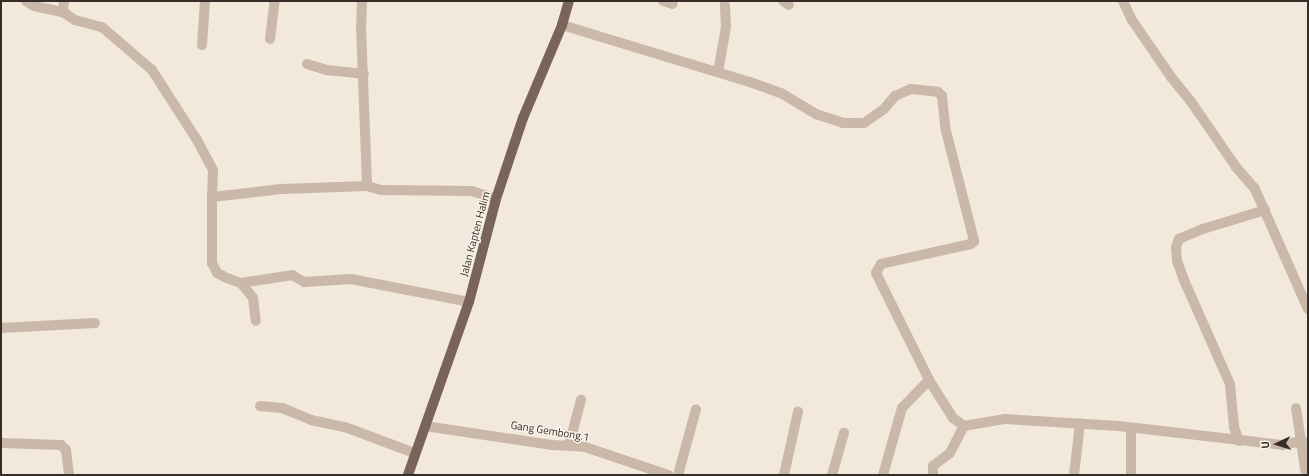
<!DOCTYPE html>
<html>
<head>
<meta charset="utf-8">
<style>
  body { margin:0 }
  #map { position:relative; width:1309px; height:476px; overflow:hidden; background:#f2e8dc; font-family:"Titillium Web",sans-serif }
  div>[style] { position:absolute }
  .minor>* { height:10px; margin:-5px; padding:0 5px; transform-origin:5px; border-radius:5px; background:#cab8a8 }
  .primary>* { height:10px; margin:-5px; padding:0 5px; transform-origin:5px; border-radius:5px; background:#78645a }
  span { translate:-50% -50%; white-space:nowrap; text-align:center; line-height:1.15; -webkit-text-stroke:3px #f9f2e9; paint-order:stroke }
  .street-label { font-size:11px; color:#372d28 }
  .frame { position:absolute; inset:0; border:2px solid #372d28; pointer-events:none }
  .north { position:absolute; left:1257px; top:424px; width:40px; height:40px; -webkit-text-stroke:3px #f9f2e9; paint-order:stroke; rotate:266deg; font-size:11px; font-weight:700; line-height:16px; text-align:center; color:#372d28 }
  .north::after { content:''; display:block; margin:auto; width:14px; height:18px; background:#372d28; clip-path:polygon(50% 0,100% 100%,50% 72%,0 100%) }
</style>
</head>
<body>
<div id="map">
  <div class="minor">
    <div style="left:26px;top:1px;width:9px;rotate:32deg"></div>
    <div style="left:34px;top:6px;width:30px;rotate:12deg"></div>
    <div style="left:63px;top:12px;width:14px;rotate:34deg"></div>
    <div style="left:75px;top:20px;width:28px;rotate:15deg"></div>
    <div style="left:102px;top:27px;width:66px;rotate:40.7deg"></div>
    <div style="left:152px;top:70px;width:83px;rotate:57.3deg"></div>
    <div style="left:197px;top:140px;width:34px;rotate:62deg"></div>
    <div style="left:213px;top:170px;width:27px;rotate:92deg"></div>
    <div style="left:212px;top:197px;width:69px;rotate:-6.6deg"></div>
    <div style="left:281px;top:189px;width:86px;rotate:-2deg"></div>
    <div style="left:367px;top:186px;width:15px;rotate:16deg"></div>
    <div style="left:381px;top:190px;width:91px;rotate:0.6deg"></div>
    <div style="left:472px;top:191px;width:25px;rotate:18deg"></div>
    <div style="left:362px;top:1px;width:26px;rotate:92deg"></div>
    <div style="left:361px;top:27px;width:159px;rotate:87.8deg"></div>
    <div style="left:663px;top:1px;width:10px;rotate:17deg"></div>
    <div style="left:783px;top:1px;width:7px;rotate:34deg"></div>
    <div style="left:1123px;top:1px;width:21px;rotate:65deg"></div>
    <div style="left:1132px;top:20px;width:69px;rotate:55.6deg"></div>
    <div style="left:1171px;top:77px;width:33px;rotate:51deg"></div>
    <div style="left:1192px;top:103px;width:78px;rotate:55.5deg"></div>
    <div style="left:1236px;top:167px;width:29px;rotate:49deg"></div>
    <div style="left:1255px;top:189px;width:131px;rotate:66.2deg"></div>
    <div style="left:63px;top:12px;width:11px;rotate:-85deg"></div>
    <div style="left:562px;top:25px;width:196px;rotate:16.9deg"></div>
    <div style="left:750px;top:82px;width:33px;rotate:20deg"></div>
    <div style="left:781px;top:93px;width:41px;rotate:31deg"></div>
    <div style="left:816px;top:114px;width:28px;rotate:18deg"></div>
    <div style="left:843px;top:123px;width:21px"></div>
    <div style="left:864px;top:123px;width:24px;rotate:-35deg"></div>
    <div style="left:884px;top:109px;width:17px;rotate:-50deg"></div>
    <div style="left:895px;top:96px;width:17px;rotate:-24deg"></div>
    <div style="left:911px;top:89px;width:27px;rotate:6deg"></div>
    <div style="left:938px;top:92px;width:6px;rotate:45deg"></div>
    <div style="left:942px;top:96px;width:31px;rotate:84deg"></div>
    <div style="left:945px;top:127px;width:118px;rotate:75.7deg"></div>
    <div style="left:974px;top:241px;width:4px;rotate:135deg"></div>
    <div style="left:971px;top:244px;width:92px;rotate:167.5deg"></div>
    <div style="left:881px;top:264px;width:10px;rotate:119deg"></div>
    <div style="left:876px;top:273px;width:119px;rotate:63.6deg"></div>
    <div style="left:270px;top:39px;width:38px;rotate:-83deg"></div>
    <div style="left:202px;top:45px;width:44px;rotate:-86.1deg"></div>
    <div style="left:307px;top:64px;width:21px;rotate:17deg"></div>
    <div style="left:327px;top:70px;width:37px;rotate:6deg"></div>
    <div style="left:718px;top:72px;width:46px;rotate:-79.9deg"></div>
    <div style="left:726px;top:27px;width:22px;rotate:-93deg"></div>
    <div style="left:212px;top:197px;width:66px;rotate:90deg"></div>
    <div style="left:212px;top:263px;width:11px;rotate:63deg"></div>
    <div style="left:217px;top:273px;width:11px;rotate:27deg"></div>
    <div style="left:227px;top:278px;width:15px;rotate:20deg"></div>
    <div style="left:241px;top:283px;width:52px;rotate:-8.9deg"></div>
    <div style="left:292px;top:275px;width:14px;rotate:30deg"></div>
    <div style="left:304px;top:282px;width:47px;rotate:-3.7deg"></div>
    <div style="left:351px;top:279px;width:120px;rotate:11deg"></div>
    <div style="left:241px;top:283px;width:19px;rotate:51deg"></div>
    <div style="left:253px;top:298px;width:23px;rotate:83deg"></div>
    <div style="left:1px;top:328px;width:94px;rotate:-3deg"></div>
    <div style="left:260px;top:406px;width:22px;rotate:5deg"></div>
    <div style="left:282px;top:408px;width:31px;rotate:22deg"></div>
    <div style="left:311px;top:420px;width:35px;rotate:12deg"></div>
    <div style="left:345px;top:427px;width:74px;rotate:20.6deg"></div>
    <div style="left:1296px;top:408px;width:68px;rotate:81.5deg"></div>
    <div style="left:425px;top:426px;width:128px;rotate:8.5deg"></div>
    <div style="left:552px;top:445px;width:33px;rotate:3deg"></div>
    <div style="left:585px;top:447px;width:88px;rotate:18.6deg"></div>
    <div style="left:1131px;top:429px;width:46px;rotate:90deg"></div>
    <div style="left:1239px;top:441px;width:15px;rotate:-110deg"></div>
    <div style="left:1234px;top:427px;width:43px;rotate:-95.3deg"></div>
    <div style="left:1230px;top:384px;width:114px;rotate:-113.9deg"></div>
    <div style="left:1184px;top:280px;width:20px;rotate:-110deg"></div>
    <div style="left:1177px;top:261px;width:14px;rotate:-94deg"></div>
    <div style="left:1176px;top:247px;width:9px;rotate:-69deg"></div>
    <div style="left:1179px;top:239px;width:26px;rotate:-23deg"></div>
    <div style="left:1203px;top:229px;width:65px;rotate:-17deg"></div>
    <div style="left:1px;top:443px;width:60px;rotate:1.9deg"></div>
    <div style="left:61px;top:445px;width:7px;rotate:45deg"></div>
    <div style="left:66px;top:450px;width:25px;rotate:83deg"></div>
    <div style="left:569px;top:445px;width:47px;rotate:-75.1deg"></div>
    <div style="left:678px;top:475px;width:68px;rotate:-74.7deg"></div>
    <div style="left:784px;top:475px;width:65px;rotate:-77.5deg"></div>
    <div style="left:832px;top:475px;width:44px;rotate:-74.1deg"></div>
    <div style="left:883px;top:475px;width:70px;rotate:-74.2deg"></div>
    <div style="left:902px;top:408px;width:39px;rotate:-46deg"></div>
    <div style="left:929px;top:380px;width:45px;rotate:57.7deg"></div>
    <div style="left:953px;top:418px;width:14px;rotate:36deg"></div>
    <div style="left:964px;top:426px;width:42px;rotate:-9.7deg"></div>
    <div style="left:1005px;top:419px;width:114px;rotate:3.5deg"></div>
    <div style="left:1119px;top:426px;width:164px;rotate:6.6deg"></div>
    <div style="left:1282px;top:445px;width:21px;rotate:-11deg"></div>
    <div style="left:933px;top:475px;width:9px;rotate:-90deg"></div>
    <div style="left:933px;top:466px;width:21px;rotate:-37deg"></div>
    <div style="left:950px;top:453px;width:30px;rotate:-63deg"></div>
    <div style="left:1074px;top:475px;width:52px;rotate:-83.4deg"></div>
  </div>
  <div class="primary">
    <div style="left:408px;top:475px;width:183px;rotate:-70.6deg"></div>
    <div style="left:469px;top:302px;width:106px;rotate:-75.3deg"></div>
    <div style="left:496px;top:199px;width:85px;rotate:-71.6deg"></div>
    <div style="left:523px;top:118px;width:101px;rotate:-67.2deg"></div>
    <div style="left:562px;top:25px;width:25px;rotate:-74deg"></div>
  </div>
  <div class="street-label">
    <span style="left:475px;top:234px;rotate:-75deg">Jalan Kapten Halim</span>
    <span style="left:550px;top:431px;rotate:9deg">Gang Gembong.1</span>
  </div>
  <div class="frame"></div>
  <div class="north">U</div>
</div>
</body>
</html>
